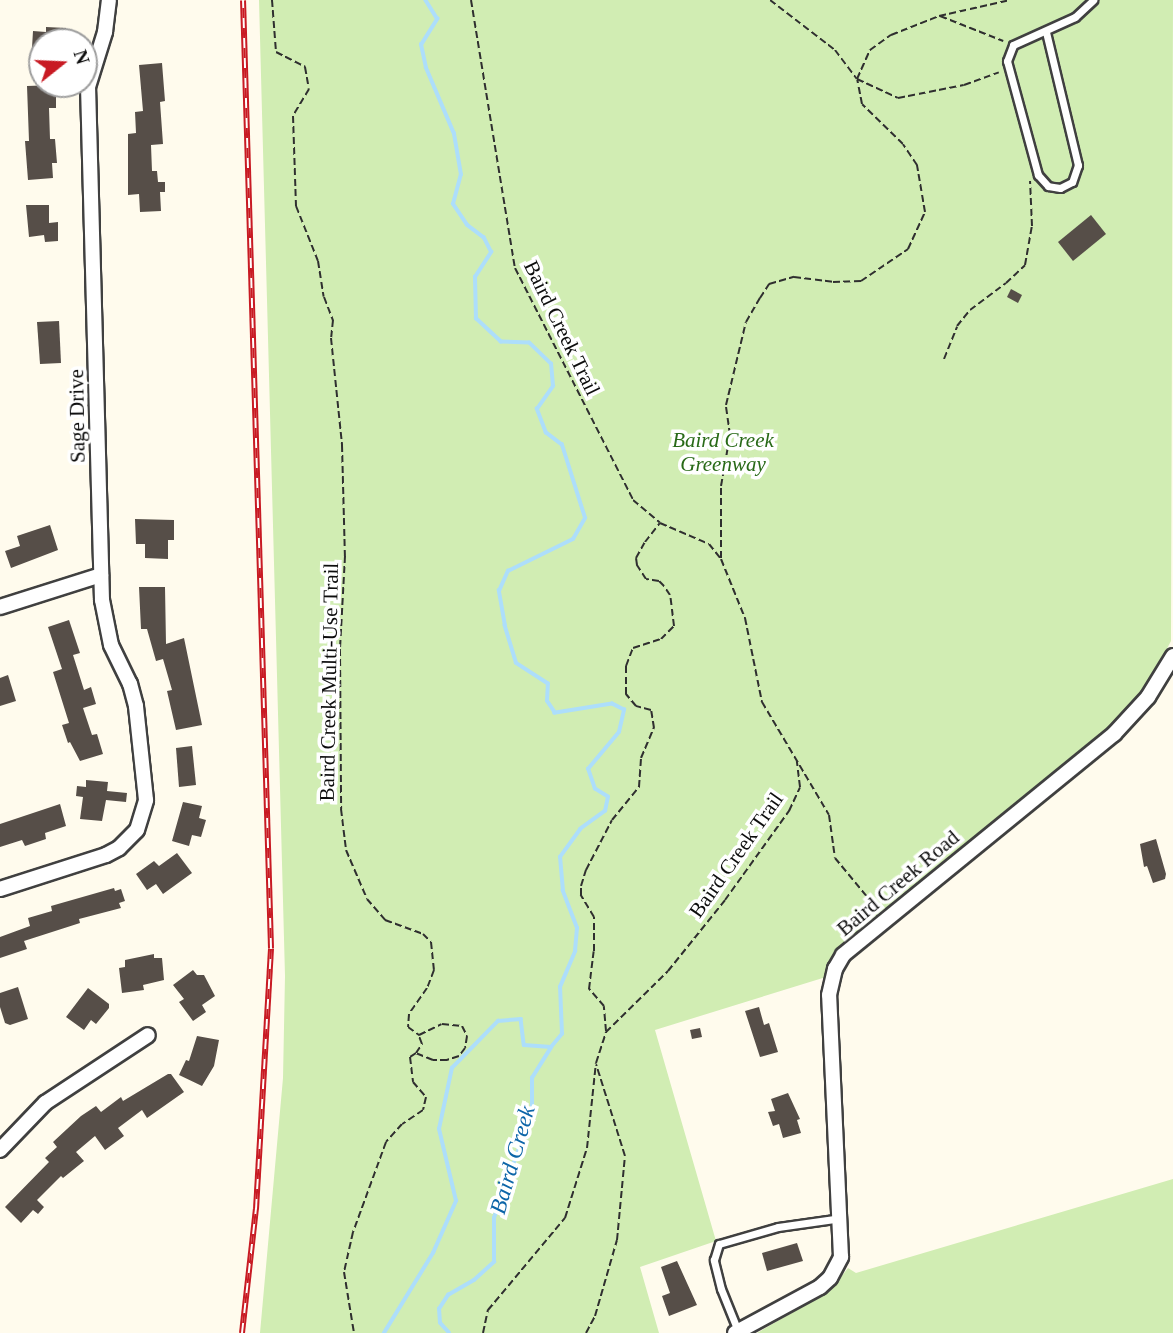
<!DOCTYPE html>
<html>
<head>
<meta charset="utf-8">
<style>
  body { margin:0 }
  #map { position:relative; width:1173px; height:1333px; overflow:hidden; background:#fffbed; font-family:Georgia,serif }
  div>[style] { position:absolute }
  .green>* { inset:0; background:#d1edb3 }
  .stream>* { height:3.5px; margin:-1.75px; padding:0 1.75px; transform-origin:1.75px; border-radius:1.75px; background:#addefb }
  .building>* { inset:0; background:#564e48 }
  .path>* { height:2px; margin-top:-1px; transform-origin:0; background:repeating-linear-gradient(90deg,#2f2f2f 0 7px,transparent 0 10.5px) }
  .roads { filter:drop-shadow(2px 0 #404040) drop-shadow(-2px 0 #404040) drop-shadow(0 2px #404040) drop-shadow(0 -2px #404040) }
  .service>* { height:7px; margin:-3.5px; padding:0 3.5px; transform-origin:3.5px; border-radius:3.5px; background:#fff }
  .minor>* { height:14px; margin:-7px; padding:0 7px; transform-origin:7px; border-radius:7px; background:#fff }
  .rail>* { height:6px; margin-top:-3px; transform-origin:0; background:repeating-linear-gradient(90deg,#fff 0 10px,#c81a23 0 20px); box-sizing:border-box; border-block:2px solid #c81a23 }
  span { translate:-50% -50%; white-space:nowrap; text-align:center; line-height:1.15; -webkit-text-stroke:7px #fff; paint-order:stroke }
  .street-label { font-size:21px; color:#0d0d0d }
  .park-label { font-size:21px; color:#296a18; font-style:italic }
  .water-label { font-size:23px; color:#0c65a8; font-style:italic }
  .north { position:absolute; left:28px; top:28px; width:70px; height:70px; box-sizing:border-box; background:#fff; border:2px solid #9e9e9e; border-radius:50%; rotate:72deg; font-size:19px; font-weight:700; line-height:28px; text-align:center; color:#0d0d0d }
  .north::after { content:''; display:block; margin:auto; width:24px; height:32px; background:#c81a23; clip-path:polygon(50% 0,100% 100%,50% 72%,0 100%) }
</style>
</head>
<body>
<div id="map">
  <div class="green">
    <div style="clip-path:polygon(259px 0,1173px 0,1171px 641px,1146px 689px,1111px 726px,853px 936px,838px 950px,826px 977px,655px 1030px,716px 1241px,640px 1267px,659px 1333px,260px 1333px,283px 1078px,285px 976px)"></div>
    <div style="clip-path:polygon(1173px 1179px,1173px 1333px,757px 1333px,830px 1291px,848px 1268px,856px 1273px)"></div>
  </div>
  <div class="stream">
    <div style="left:384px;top:1333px;width:94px;rotate:-58.5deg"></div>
    <div style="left:433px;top:1253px;width:57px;rotate:-66.1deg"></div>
    <div style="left:456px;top:1201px;width:74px;rotate:-103.3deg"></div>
    <div style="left:439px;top:1129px;width:62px;rotate:-78deg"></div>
    <div style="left:452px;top:1068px;width:66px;rotate:-45.6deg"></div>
    <div style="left:498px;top:1021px;width:23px;rotate:-5deg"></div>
    <div style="left:521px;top:1019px;width:26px;rotate:83deg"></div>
    <div style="left:524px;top:1045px;width:27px;rotate:4deg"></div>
    <div style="left:551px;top:1047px;width:17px;rotate:-50deg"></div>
    <div style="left:562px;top:1034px;width:47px;rotate:-92.4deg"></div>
    <div style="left:560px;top:987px;width:39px;rotate:-67deg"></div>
    <div style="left:575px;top:951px;width:23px;rotate:-85deg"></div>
    <div style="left:577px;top:928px;width:40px;rotate:-111deg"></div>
    <div style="left:563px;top:891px;width:34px;rotate:-95deg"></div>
    <div style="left:560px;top:857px;width:34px;rotate:-54deg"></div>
    <div style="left:580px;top:829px;width:31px;rotate:-36deg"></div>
    <div style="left:605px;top:811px;width:14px;rotate:-78deg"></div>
    <div style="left:608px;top:797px;width:15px;rotate:-148deg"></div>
    <div style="left:595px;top:789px;width:21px;rotate:-109deg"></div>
    <div style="left:588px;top:769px;width:48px;rotate:-50deg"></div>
    <div style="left:619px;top:732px;width:23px;rotate:-77deg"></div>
    <div style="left:624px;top:710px;width:13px;rotate:-153deg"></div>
    <div style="left:612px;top:704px;width:58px;rotate:171deg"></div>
    <div style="left:555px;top:713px;width:14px;rotate:-124deg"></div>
    <div style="left:547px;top:701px;width:17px;rotate:-87deg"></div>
    <div style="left:548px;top:684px;width:38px;rotate:-147deg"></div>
    <div style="left:516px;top:663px;width:39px;rotate:-107deg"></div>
    <div style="left:505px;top:626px;width:36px;rotate:-100deg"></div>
    <div style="left:499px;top:591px;width:22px;rotate:-66deg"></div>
    <div style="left:508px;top:571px;width:72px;rotate:-26.2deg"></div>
    <div style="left:573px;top:539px;width:24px;rotate:-60deg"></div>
    <div style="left:585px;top:518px;width:77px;rotate:-107.5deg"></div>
    <div style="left:562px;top:445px;width:20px;rotate:-143deg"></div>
    <div style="left:546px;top:433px;width:26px;rotate:-111deg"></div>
    <div style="left:537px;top:409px;width:28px;rotate:-55deg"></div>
    <div style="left:553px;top:386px;width:22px;rotate:-95deg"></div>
    <div style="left:551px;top:364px;width:30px;rotate:-136deg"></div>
    <div style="left:529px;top:343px;width:28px;rotate:-178deg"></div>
    <div style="left:501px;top:342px;width:34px;rotate:-137deg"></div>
    <div style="left:476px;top:319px;width:42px;rotate:-91.4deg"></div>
    <div style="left:475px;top:277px;width:30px;rotate:-57deg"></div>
    <div style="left:491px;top:252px;width:16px;rotate:-117deg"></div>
    <div style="left:484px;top:238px;width:21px;rotate:-143deg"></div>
    <div style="left:467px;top:225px;width:25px;rotate:-124deg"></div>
    <div style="left:453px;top:204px;width:30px;rotate:-75deg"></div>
    <div style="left:461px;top:175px;width:42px;rotate:-99.7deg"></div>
    <div style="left:454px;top:134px;width:72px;rotate:-113deg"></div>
    <div style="left:426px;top:68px;width:24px;rotate:-102deg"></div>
    <div style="left:421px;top:45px;width:31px;rotate:-58deg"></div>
    <div style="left:437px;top:19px;width:22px;rotate:-122deg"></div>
    <div style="left:449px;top:1333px;width:13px;rotate:-132deg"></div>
    <div style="left:440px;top:1323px;width:14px;rotate:-94deg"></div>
    <div style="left:439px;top:1309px;width:17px;rotate:-57deg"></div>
    <div style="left:448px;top:1295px;width:30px;rotate:-30deg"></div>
    <div style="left:474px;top:1280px;width:27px;rotate:-42deg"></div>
    <div style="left:494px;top:1262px;width:44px;rotate:-90deg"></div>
    <div style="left:494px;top:1218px;width:113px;rotate:-70.3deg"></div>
    <div style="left:532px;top:1112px;width:34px;rotate:-90deg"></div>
    <div style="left:532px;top:1078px;width:36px;rotate:-58deg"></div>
  </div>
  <div class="building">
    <div style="clip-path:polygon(46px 27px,66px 28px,65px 42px,42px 42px,42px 65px,31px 64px,33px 31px,46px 32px)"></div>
    <div style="clip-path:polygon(162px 63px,165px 101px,160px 102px,163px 144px,151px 145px,152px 171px,157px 171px,158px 182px,165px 182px,165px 192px,160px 192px,161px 211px,140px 212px,139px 194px,128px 195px,128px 134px,136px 133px,135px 112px,143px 111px,139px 65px)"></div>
    <div style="clip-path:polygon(56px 85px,56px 108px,49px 108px,50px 139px,55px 139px,57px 163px,52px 163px,53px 178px,28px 180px,25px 141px,29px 141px,27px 86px)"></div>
    <div style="clip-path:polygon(26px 205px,49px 205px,49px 223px,58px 222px,58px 241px,45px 242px,44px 235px,29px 237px)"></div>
    <div style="clip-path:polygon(1091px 215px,1106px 234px,1073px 261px,1058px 242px)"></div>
    <div style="clip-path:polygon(1011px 289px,1022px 295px,1018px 303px,1007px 297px)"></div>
    <div style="clip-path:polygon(59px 321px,61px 363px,40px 364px,37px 322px)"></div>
    <div style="clip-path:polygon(135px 519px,174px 520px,174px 540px,168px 540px,168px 559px,145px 558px,145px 544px,136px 544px)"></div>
    <div style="clip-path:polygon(50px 525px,58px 550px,11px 568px,5px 551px,20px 546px,17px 536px)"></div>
    <div style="clip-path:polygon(139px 587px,165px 587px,166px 644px,184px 638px,202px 725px,176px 730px,167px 691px,172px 690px,163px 659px,156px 661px,147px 629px,141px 629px)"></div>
    <div style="clip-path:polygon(69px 620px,80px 653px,73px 655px,84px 690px,91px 687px,96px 704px,83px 708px,92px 735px,97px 734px,103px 754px,80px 761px,70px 742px,68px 743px,62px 725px,69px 723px,53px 672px,62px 669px,48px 627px)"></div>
    <div style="clip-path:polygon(8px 675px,16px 701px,0 706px,0 678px)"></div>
    <div style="clip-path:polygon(192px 746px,196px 785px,179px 787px,176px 748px)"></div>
    <div style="clip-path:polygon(86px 780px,108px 782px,107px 791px,127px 793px,126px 802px,106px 800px,102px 821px,80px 819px,83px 797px,76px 796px,77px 786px,86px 787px)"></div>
    <div style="clip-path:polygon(183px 802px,202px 806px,199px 818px,206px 820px,201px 837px,192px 835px,189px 846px,172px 841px)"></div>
    <div style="clip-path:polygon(60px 804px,66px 826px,45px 833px,46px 839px,25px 846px,22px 840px,0 847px,0 824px)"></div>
    <div style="clip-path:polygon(1156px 839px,1166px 874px,1165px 879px,1153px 883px,1147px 866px,1144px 867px,1140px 844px)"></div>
    <div style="clip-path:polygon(177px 853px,192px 873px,163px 894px,156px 884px,147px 890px,136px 874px,154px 861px,159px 866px)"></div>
    <div style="clip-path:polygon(114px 888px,115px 891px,121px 889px,125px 901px,119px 903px,121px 908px,79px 919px,80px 923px,24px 941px,27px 949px,0 958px,0 937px,30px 926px,28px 918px,52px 911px,51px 906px)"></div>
    <div style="clip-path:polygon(154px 954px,154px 958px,162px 958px,164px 980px,143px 985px,144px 990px,122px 993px,119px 968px,125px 967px,125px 960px)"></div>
    <div style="clip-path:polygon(193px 970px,197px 975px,204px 975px,215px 996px,202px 1005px,206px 1012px,193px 1021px,179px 1002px,184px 999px,173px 985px)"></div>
    <div style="clip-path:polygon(18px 987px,28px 1019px,10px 1025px,5px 1023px,0 1007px,0 993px)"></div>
    <div style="clip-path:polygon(88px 988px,109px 1004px,109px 1008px,96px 1024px,91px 1020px,84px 1030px,66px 1017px)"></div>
    <div style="clip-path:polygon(759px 1007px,764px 1025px,769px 1023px,778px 1052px,760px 1057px,745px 1011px)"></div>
    <div style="clip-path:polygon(700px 1028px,702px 1037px,692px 1039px,690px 1030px)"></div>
    <div style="clip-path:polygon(197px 1036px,219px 1040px,214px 1066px,202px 1086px,179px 1075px,186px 1060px,189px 1061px)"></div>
    <div style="clip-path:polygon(168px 1074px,171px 1074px,184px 1092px,147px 1118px,142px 1110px,118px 1128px,124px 1136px,105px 1150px,95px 1136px,76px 1152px,84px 1161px,63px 1178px,61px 1176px,37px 1200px,44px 1207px,38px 1214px,33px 1210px,21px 1223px,5px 1207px,49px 1162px,45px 1158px,57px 1147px,53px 1142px,81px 1116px,96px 1106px,101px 1112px,121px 1097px,123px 1101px)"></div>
    <div style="clip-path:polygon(788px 1093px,800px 1119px,797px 1120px,801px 1133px,783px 1138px,779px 1124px,773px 1126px,768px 1112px,775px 1111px,771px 1099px)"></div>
    <div style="clip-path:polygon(797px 1243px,803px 1261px,767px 1271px,762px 1253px)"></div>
    <div style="clip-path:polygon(677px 1261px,697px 1305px,669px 1316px,662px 1296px,670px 1293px,661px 1267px)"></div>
  </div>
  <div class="path">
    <div style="left:272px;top:0;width:52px;rotate:85.6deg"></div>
    <div style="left:276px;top:52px;width:33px;rotate:27deg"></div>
    <div style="left:305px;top:67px;width:22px;rotate:80deg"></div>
    <div style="left:309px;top:89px;width:31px;rotate:121deg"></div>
    <div style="left:293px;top:116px;width:90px;rotate:88.1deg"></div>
    <div style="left:296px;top:206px;width:59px;rotate:68.2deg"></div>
    <div style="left:318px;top:261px;width:36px;rotate:81deg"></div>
    <div style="left:324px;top:297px;width:25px;rotate:69deg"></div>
    <div style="left:333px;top:320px;width:18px;rotate:96deg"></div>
    <div style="left:331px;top:338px;width:108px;rotate:84.1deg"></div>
    <div style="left:342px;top:445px;width:111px;rotate:88.5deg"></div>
    <div style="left:345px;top:556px;width:93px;rotate:93.1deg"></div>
    <div style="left:340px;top:649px;width:160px;rotate:89.6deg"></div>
    <div style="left:341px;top:809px;width:41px;rotate:83deg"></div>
    <div style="left:346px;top:850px;width:53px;rotate:66.8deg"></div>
    <div style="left:367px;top:899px;width:28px;rotate:49deg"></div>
    <div style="left:385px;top:920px;width:40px;rotate:20.2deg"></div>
    <div style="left:423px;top:934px;width:11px;rotate:45deg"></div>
    <div style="left:431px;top:942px;width:28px;rotate:84deg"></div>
    <div style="left:434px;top:970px;width:19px;rotate:111deg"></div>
    <div style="left:427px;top:988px;width:32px;rotate:125deg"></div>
    <div style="left:409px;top:1014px;width:13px;rotate:94deg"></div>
    <div style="left:408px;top:1027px;width:14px;rotate:36deg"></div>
    <div style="left:419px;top:1035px;width:25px;rotate:-26deg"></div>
    <div style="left:442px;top:1024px;width:20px;rotate:6deg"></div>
    <div style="left:462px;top:1026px;width:11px;rotate:63deg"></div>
    <div style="left:467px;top:1036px;width:12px;rotate:99deg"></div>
    <div style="left:465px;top:1048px;width:10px;rotate:127deg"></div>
    <div style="left:459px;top:1056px;width:13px;rotate:162deg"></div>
    <div style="left:447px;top:1060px;width:14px;rotate:180deg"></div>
    <div style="left:433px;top:1060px;width:18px;rotate:-158deg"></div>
    <div style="left:416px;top:1053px;width:7px;rotate:146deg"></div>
    <div style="left:410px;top:1057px;width:25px;rotate:83deg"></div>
    <div style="left:413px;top:1082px;width:20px;rotate:49deg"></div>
    <div style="left:426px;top:1097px;width:13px;rotate:103deg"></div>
    <div style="left:423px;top:1110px;width:25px;rotate:146deg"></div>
    <div style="left:402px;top:1124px;width:24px;rotate:132deg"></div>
    <div style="left:386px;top:1142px;width:96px;rotate:110.1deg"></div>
    <div style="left:353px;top:1232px;width:41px;rotate:102.7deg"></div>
    <div style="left:344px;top:1272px;width:62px;rotate:80.7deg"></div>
    <div style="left:471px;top:0;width:272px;rotate:80.7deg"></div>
    <div style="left:515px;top:268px;width:260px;rotate:63deg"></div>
    <div style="left:633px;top:500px;width:35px;rotate:40deg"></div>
    <div style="left:660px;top:523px;width:53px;rotate:23.2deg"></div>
    <div style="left:709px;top:544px;width:19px;rotate:51deg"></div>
    <div style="left:721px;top:559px;width:64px;rotate:67.9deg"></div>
    <div style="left:745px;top:618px;width:86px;rotate:78.6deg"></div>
    <div style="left:762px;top:702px;width:131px;rotate:59.3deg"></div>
    <div style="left:829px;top:815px;width:43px;rotate:82.1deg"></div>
    <div style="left:835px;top:858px;width:67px;rotate:50.4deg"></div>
    <div style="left:770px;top:0;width:82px;rotate:37.6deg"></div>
    <div style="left:835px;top:50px;width:36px;rotate:53deg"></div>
    <div style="left:857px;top:79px;width:45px;rotate:24.9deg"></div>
    <div style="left:898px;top:98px;width:67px;rotate:-11.1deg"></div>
    <div style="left:964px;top:85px;width:37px;rotate:-20deg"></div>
    <div style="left:940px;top:16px;width:68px;rotate:21.6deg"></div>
    <div style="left:944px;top:359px;width:35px;rotate:-68deg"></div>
    <div style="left:957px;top:326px;width:21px;rotate:-51deg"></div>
    <div style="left:970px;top:310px;width:45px;rotate:-36.9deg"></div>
    <div style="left:1006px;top:283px;width:26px;rotate:-43deg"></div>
    <div style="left:1025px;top:265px;width:40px;rotate:-80deg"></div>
    <div style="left:1032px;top:226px;width:45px;rotate:-92.5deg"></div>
    <div style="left:721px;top:558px;width:72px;rotate:-90deg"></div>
    <div style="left:721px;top:486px;width:52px;rotate:-80deg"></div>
    <div style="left:730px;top:435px;width:30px;rotate:-98deg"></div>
    <div style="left:726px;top:405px;width:85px;rotate:-76.5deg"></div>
    <div style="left:746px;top:322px;width:28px;rotate:-60deg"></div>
    <div style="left:760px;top:298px;width:17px;rotate:-57deg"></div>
    <div style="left:769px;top:284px;width:26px;rotate:-16deg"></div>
    <div style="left:794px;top:277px;width:39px;rotate:7deg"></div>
    <div style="left:833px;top:282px;width:28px;rotate:-2deg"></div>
    <div style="left:861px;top:281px;width:57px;rotate:-34.2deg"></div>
    <div style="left:908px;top:249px;width:41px;rotate:-65.3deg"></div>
    <div style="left:925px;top:212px;width:48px;rotate:-99.7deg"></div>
    <div style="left:917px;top:165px;width:25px;rotate:-124deg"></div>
    <div style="left:903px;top:144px;width:57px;rotate:-135.7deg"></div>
    <div style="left:862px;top:104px;width:25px;rotate:-101deg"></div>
    <div style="left:857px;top:79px;width:32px;rotate:-66deg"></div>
    <div style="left:870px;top:50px;width:26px;rotate:-36deg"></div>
    <div style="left:891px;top:35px;width:52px;rotate:-21.6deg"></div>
    <div style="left:939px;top:16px;width:73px;rotate:-12.7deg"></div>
    <div style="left:606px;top:1031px;width:25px;rotate:-95deg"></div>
    <div style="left:604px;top:1006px;width:23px;rotate:-131deg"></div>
    <div style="left:589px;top:989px;width:38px;rotate:-83deg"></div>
    <div style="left:594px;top:951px;width:34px;rotate:-90deg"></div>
    <div style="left:594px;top:917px;width:26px;rotate:-121deg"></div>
    <div style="left:581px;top:895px;width:9px;rotate:-90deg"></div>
    <div style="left:581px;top:886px;width:17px;rotate:-73deg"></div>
    <div style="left:586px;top:870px;width:56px;rotate:-62.5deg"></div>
    <div style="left:612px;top:820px;width:43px;rotate:-50.7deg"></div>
    <div style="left:639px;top:787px;width:29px;rotate:-86deg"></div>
    <div style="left:641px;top:758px;width:33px;rotate:-67deg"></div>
    <div style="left:654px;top:728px;width:18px;rotate:-99deg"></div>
    <div style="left:651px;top:710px;width:16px;rotate:-165deg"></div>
    <div style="left:636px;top:706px;width:16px;rotate:-130deg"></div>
    <div style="left:626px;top:694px;width:28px;rotate:-90deg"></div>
    <div style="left:626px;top:666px;width:19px;rotate:-69deg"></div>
    <div style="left:633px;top:648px;width:29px;rotate:-18deg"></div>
    <div style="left:661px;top:639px;width:18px;rotate:-45deg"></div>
    <div style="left:674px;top:626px;width:31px;rotate:-97deg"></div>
    <div style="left:670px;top:595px;width:11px;rotate:-124deg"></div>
    <div style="left:664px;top:586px;width:7px;rotate:-135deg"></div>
    <div style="left:659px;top:581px;width:13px;rotate:-171deg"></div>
    <div style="left:646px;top:579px;width:17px;rotate:-123deg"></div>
    <div style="left:637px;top:565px;width:7px;rotate:-98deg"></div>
    <div style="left:636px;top:558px;width:18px;rotate:-61deg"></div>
    <div style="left:645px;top:542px;width:24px;rotate:-52deg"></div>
    <div style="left:416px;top:1053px;width:11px;rotate:-56deg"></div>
    <div style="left:422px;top:1044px;width:9px;rotate:-111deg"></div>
    <div style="left:483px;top:1333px;width:24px;rotate:-78deg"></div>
    <div style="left:488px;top:1310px;width:120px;rotate:-50.1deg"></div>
    <div style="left:565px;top:1218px;width:73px;rotate:-72.6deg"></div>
    <div style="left:587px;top:1148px;width:85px;rotate:-84deg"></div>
    <div style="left:596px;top:1063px;width:33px;rotate:-72deg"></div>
    <div style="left:606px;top:1032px;width:87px;rotate:-44.5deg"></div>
    <div style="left:668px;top:971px;width:91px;rotate:-51.2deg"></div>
    <div style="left:725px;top:900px;width:110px;rotate:-54.3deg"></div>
    <div style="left:789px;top:811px;width:26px;rotate:-65deg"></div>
    <div style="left:800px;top:787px;width:26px;rotate:-97deg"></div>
    <div style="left:586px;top:1333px;width:19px;rotate:-62deg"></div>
    <div style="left:595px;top:1316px;width:79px;rotate:-73.9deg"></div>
    <div style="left:617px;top:1240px;width:84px;rotate:-84.6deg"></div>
    <div style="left:625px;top:1156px;width:96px;rotate:-107.5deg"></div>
  </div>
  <div class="roads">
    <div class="service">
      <div style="left:1046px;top:32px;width:137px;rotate:76.5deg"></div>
      <div style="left:1078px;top:165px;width:18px;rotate:109deg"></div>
      <div style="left:1072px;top:182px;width:13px;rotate:153deg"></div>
      <div style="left:1060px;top:188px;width:12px;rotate:-171deg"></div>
      <div style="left:1048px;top:186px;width:15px;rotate:-132deg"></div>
      <div style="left:1038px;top:175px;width:118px;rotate:-105.2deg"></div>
      <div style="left:1007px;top:61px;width:17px;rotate:-69deg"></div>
      <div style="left:1013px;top:45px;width:68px;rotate:-24.3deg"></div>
      <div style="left:1075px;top:17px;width:25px;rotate:-43deg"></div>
      <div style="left:738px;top:1331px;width:45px;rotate:-112deg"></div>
      <div style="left:721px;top:1289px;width:30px;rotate:-104deg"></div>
      <div style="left:714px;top:1260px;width:17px;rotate:-73deg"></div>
      <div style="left:719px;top:1244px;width:61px;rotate:-16.1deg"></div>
      <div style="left:778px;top:1227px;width:64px;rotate:-8.1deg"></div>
    </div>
    <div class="minor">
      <div style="left:0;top:607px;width:106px;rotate:-17.6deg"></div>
      <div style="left:0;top:889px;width:111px;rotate:-17.8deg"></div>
      <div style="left:106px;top:855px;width:15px;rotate:-28deg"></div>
      <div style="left:119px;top:848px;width:25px;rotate:-45deg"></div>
      <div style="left:137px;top:830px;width:31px;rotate:-73deg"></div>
      <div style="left:146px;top:800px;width:95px;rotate:-96.1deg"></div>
      <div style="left:136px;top:706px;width:23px;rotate:-105deg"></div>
      <div style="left:130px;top:684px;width:43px;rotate:-116deg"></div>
      <div style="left:111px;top:645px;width:46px;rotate:-101.3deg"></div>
      <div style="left:102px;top:600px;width:513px;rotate:-91.56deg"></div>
      <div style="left:88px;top:87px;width:58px;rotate:-72.8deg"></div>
      <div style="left:105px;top:32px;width:32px;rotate:-83deg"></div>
      <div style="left:0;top:1150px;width:65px;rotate:-46.2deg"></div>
      <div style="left:45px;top:1103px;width:123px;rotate:-33.4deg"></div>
      <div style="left:735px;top:1333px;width:97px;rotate:-28.4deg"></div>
      <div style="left:820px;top:1287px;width:13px;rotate:-42deg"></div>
      <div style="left:830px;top:1278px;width:24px;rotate:-62deg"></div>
      <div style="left:841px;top:1257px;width:262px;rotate:-92.6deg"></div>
      <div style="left:829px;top:995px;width:27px;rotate:-77deg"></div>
      <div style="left:835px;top:969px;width:16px;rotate:-60deg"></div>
      <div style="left:843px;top:955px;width:350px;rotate:-39.2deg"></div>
      <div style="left:1114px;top:734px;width:50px;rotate:-47.4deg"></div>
      <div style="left:1148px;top:697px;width:48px;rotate:-58.6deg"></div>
    </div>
  </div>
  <div class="rail">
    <div style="left:242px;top:1333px;width:125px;rotate:-83.6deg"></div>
    <div style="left:256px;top:1209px;width:261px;rotate:-86.7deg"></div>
    <div style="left:271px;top:948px;width:948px;rotate:-91.69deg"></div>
  </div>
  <div class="street-label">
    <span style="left:562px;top:328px;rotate:64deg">Baird Creek Trail</span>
    <span style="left:77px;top:416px;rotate:-91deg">Sage Drive</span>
    <span style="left:329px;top:682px;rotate:-89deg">Baird Creek Multi-Use Trail</span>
    <span style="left:736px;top:855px;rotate:-55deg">Baird Creek Trail</span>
    <span style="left:898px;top:883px;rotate:-40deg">Baird Creek Road</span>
  </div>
  <div class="park-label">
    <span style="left:723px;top:452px">Baird Creek<br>Greenway</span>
  </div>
  <div class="water-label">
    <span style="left:513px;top:1160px;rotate:-74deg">Baird Creek</span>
  </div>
  <div class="north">N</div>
</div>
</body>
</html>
